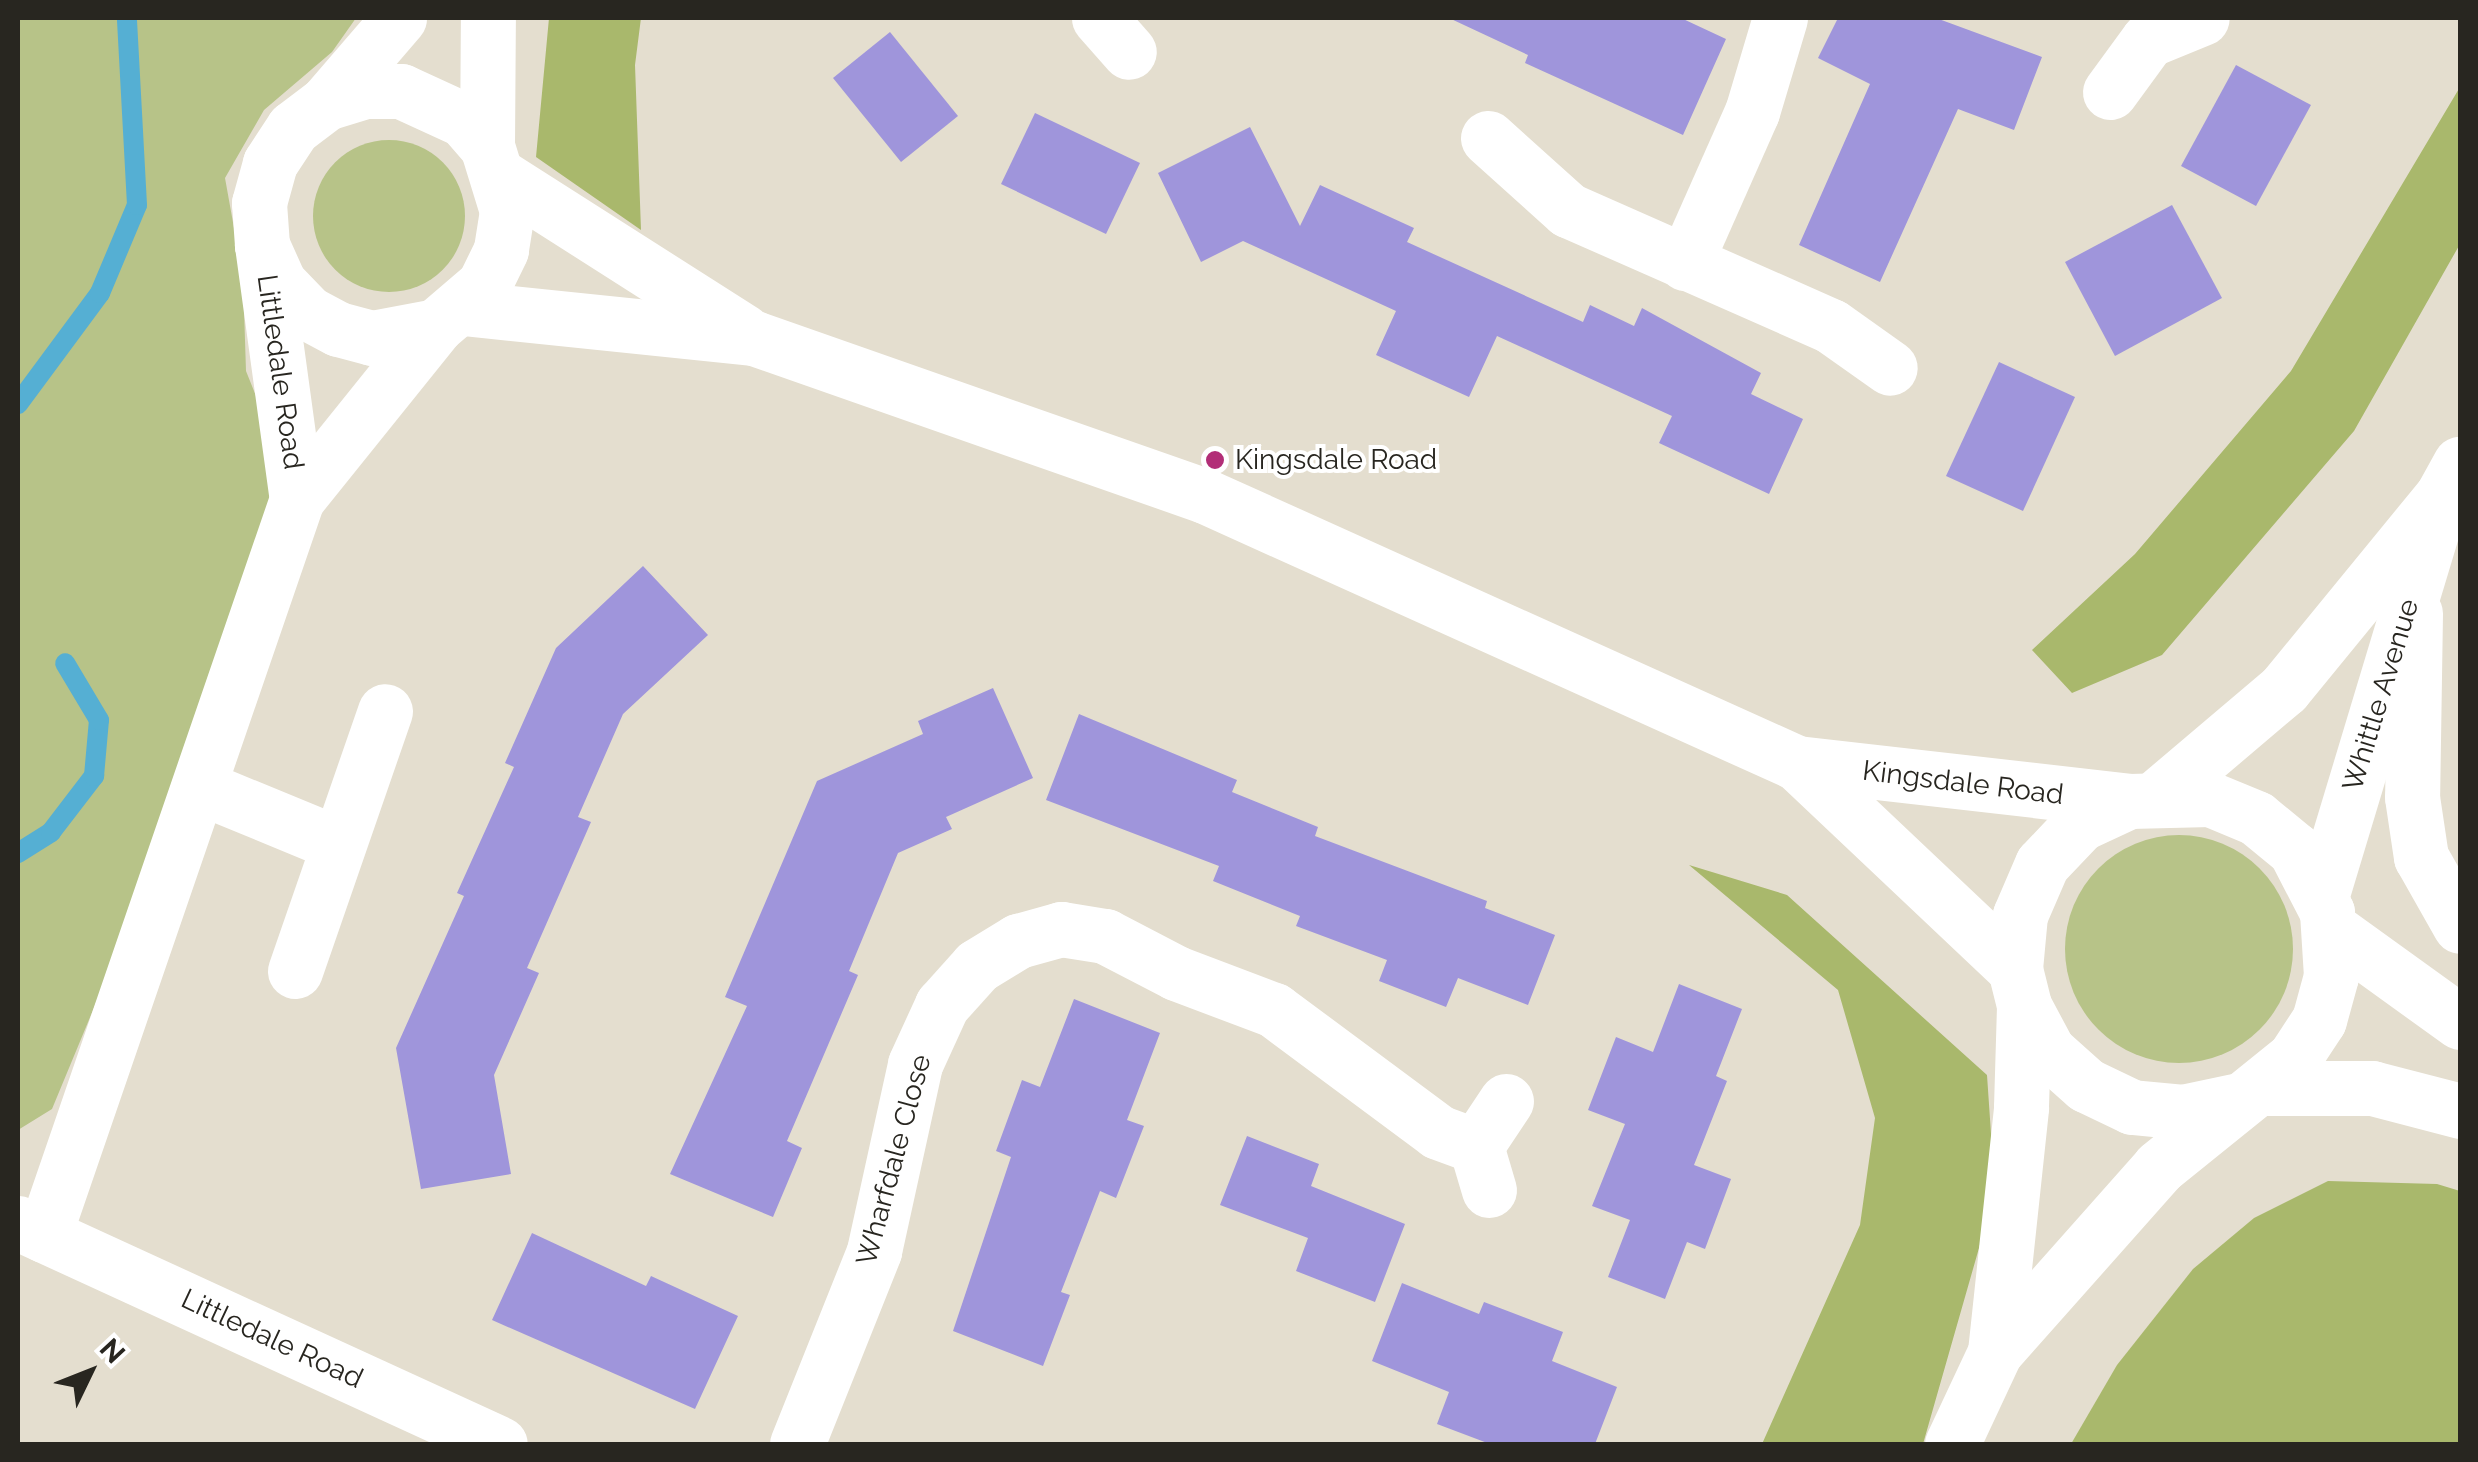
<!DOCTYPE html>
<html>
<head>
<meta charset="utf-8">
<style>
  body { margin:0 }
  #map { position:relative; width:2478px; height:1462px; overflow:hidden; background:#e4decf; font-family:Raleway,sans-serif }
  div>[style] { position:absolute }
  .green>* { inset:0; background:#b7c388 }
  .round { border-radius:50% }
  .forest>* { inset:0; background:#a9b86c }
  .stream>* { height:20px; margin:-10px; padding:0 10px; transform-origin:10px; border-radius:10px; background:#55afd3 }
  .building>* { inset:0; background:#9f95db }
  .street>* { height:55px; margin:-27.5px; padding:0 27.5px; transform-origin:27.5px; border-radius:27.5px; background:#fff }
  .secondary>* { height:55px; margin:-27.5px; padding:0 27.5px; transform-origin:27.5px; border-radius:27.5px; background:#fff }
  .primary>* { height:55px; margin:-27.5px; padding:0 27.5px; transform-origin:27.5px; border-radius:27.5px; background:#fff }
  .dots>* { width:28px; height:28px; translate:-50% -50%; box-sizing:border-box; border:5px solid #fff; border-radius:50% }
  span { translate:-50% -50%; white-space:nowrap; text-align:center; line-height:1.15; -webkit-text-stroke:8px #fff; paint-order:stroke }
  .street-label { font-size:28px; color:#282620 }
  .poi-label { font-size:28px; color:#282620 }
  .left { translate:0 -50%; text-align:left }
  .frame { position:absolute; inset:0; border:20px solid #282620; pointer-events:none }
  .north { position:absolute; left:40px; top:1322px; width:100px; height:100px; -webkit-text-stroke:8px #fff; paint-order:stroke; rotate:47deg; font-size:28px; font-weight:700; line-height:40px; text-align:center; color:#282620 }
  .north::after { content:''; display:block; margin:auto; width:35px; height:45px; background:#282620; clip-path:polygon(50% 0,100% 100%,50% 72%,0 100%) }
</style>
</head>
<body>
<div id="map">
  <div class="green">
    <div style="clip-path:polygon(18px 18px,356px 18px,332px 52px,264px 110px,225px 178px,243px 278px,246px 371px,297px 499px,273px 576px,52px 1109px,18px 1130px)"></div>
    <div class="round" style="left:313px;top:140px;width:152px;height:152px"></div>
    <div class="round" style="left:2065px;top:835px;width:228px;height:228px"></div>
  </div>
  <div class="forest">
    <div style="clip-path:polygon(549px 18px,641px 18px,635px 65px,641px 230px,536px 157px)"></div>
    <div style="clip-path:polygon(2460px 87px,2460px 244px,2354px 431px,2162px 655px,2072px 693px,2032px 650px,2135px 554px,2291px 371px)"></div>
    <div style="clip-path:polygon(1689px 865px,1787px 895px,1987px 1075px,1995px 1192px,1923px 1444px,1762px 1444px,1860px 1225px,1875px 1118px,1838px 990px)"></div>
    <div style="clip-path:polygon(2328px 1181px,2437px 1184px,2460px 1191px,2460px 1444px,2071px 1444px,2117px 1365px,2193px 1269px,2254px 1218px)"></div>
  </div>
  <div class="stream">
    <div style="left:18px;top:404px;width:138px;rotate:-53.5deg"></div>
    <div style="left:100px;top:293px;width:95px;rotate:-67.2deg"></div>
    <div style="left:137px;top:205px;width:187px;rotate:-93.1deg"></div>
    <div style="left:18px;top:853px;width:39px;rotate:-32deg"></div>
    <div style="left:51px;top:832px;width:71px;rotate:-52.5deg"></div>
    <div style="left:94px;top:776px;width:56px;rotate:-84.9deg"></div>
    <div style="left:99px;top:720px;width:66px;rotate:-120.8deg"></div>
  </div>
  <div class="building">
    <div style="clip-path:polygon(1449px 18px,1681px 18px,1726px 39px,1683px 135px,1525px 63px,1528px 55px)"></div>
    <div style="clip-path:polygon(1838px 18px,1936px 18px,2042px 57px,2014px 130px,1958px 109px,1880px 282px,1799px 245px,1870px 84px,1818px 58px)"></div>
    <div style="clip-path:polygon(890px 32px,958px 116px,901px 162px,833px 78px)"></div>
    <div style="clip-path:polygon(2236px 65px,2311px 105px,2256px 206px,2181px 166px)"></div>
    <div style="clip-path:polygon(1035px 113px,1140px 163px,1106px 234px,1001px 184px)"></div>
    <div style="clip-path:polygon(1250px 127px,1300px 226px,1320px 185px,1414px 228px,1407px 242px,1583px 322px,1590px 305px,1634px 326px,1642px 308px,1761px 373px,1751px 394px,1803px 419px,1769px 494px,1659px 443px,1672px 416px,1497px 336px,1469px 397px,1376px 355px,1396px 311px,1243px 241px,1201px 262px,1158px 173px)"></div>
    <div style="clip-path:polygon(2172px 205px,2222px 298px,2115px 356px,2065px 262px)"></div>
    <div style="clip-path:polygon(1999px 362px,2075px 397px,2023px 511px,1946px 476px)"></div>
    <div style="clip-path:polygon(643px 566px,708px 635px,623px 714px,578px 817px,591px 822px,527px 968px,539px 973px,494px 1075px,511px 1174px,421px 1189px,396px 1048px,464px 896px,457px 893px,514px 767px,505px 763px,556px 648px)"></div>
    <div style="clip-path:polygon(993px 688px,1033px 778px,946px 817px,952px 829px,898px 853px,849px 971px,858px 975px,787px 1141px,802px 1148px,773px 1217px,670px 1174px,747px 1006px,725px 997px,817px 781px,923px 734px,918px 721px)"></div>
    <div style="clip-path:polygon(1079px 714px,1237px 780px,1232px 792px,1318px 827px,1315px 836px,1487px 901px,1485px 908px,1555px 935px,1528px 1005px,1458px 978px,1446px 1007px,1379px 981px,1387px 960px,1296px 926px,1300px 916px,1213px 881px,1219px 866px,1046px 800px)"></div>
    <div style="clip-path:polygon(1679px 984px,1742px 1009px,1716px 1076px,1727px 1081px,1694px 1165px,1731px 1179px,1705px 1249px,1687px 1242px,1665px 1299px,1608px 1277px,1630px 1220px,1592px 1206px,1625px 1124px,1588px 1110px,1616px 1037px,1653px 1052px)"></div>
    <div style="clip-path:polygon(1074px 999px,1160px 1033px,1127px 1120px,1144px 1126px,1116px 1198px,1100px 1191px,1061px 1292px,1070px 1295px,1043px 1366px,953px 1331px,1011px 1157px,996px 1151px,1022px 1080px,1040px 1087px)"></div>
    <div style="clip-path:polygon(1247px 1136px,1319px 1164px,1311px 1186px,1405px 1224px,1375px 1302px,1296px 1271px,1308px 1238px,1220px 1205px)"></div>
    <div style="clip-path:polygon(532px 1233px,646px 1286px,651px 1276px,738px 1316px,695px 1409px,492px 1320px)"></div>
    <div style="clip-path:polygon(1402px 1283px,1479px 1314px,1484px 1302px,1563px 1332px,1552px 1361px,1617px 1387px,1595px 1444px,1490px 1444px,1437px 1424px,1449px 1392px,1372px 1361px)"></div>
  </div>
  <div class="street">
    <div style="left:1099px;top:18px;width:45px;rotate:48.6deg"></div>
    <div style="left:2110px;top:92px;width:64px;rotate:-53.8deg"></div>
    <div style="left:2148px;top:40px;width:58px;rotate:-22.2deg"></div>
    <div style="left:1488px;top:138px;width:108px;rotate:42deg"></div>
    <div style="left:1568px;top:210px;width:287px;rotate:23.8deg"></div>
    <div style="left:1831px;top:326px;width:72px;rotate:35.4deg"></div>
    <div style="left:262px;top:245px;width:256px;rotate:82.2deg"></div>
    <div style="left:1685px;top:263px;width:165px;rotate:-66.1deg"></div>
    <div style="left:1752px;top:112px;width:98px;rotate:-73.4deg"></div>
    <div style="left:200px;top:787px;width:149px;rotate:22.4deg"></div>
    <div style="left:295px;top:971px;width:275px;rotate:-70.9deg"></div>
    <div style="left:1489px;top:1190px;width:46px;rotate:-106.5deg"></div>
    <div style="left:1476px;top:1146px;width:54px;rotate:-56.3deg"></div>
    <div style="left:18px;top:1223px;width:530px;rotate:24.63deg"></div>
    <div style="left:44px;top:1235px;width:778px;rotate:-71.03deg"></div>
    <div style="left:297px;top:499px;width:222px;rotate:-51.2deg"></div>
    <div style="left:797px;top:1444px;width:208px;rotate:-68.2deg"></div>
    <div style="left:874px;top:1251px;width:191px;rotate:-77.6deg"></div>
    <div style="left:915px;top:1064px;width:65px;rotate:-65.4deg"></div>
    <div style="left:942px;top:1005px;width:52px;rotate:-48.1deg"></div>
    <div style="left:977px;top:966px;width:48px;rotate:-31.4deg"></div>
    <div style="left:1018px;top:941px;width:45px;rotate:-15.6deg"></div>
    <div style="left:1061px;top:929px;width:45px;rotate:9deg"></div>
    <div style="left:1105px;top:936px;width:80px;rotate:27.5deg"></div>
    <div style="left:1176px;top:973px;width:105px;rotate:20.7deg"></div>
    <div style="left:1274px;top:1010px;width:204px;rotate:36.6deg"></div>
    <div style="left:1438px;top:1132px;width:40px;rotate:20.2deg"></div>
  </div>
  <div class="secondary">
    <div style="left:326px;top:103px;width:41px;rotate:-17.1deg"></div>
    <div style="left:365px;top:91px;width:36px"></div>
    <div style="left:401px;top:91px;width:69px;rotate:24.7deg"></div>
    <div style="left:464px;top:120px;width:35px;rotate:49deg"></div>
    <div style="left:487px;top:146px;width:68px;rotate:72.9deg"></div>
    <div style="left:507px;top:211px;width:39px;rotate:99deg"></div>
    <div style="left:501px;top:250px;width:39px;rotate:116deg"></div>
    <div style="left:484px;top:285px;width:63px;rotate:139.5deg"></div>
    <div style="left:436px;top:326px;width:65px;rotate:169.4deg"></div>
    <div style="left:372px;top:338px;width:35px;rotate:-165deg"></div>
    <div style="left:338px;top:329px;width:34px;rotate:-152deg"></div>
    <div style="left:308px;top:313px;width:42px;rotate:-134deg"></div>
    <div style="left:279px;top:283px;width:42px;rotate:-114.1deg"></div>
    <div style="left:262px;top:245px;width:42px;rotate:-94.1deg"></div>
    <div style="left:259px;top:203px;width:41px;rotate:-74.6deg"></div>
    <div style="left:270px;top:163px;width:42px;rotate:-56.7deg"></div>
    <div style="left:293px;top:128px;width:41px;rotate:-37.1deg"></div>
    <div style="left:326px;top:103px;width:112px;rotate:-49.3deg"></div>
    <div style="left:487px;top:146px;width:128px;rotate:-89.6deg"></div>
    <div style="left:501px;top:177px;width:287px;rotate:32.5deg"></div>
    <div style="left:463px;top:308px;width:293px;rotate:5.9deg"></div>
    <div style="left:754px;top:338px;width:478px;rotate:19.3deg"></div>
    <div style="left:1205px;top:496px;width:649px;rotate:24.28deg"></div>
    <div style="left:1797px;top:763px;width:334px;rotate:6.5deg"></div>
    <div style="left:2415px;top:613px;width:184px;rotate:90.9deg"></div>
    <div style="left:2412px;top:797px;width:61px;rotate:81.5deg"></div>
    <div style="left:2421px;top:857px;width:79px;rotate:60.5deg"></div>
    <div style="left:1797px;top:763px;width:300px;rotate:43.4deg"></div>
    <div style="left:2331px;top:929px;width:159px;rotate:35.8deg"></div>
    <div style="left:2259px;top:1088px;width:113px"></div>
    <div style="left:2372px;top:1088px;width:91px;rotate:14.6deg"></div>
  </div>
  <div class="primary">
    <div style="left:2159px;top:795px;width:164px;rotate:-40.3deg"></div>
    <div style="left:2284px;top:689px;width:249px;rotate:-50.7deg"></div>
    <div style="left:2442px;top:496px;width:37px;rotate:-61deg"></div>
    <div style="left:2322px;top:894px;width:388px;rotate:-73.2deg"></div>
    <div style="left:1995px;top:1352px;width:246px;rotate:-83.9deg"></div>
    <div style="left:2021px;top:1107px;width:101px;rotate:-88.3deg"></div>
    <div style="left:1952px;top:1444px;width:102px;rotate:-64.9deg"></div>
    <div style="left:1995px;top:1352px;width:247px;rotate:-48.4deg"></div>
    <div style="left:2159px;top:1167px;width:174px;rotate:-38.9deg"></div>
    <div style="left:2294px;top:1058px;width:45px;rotate:-56.7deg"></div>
    <div style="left:2319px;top:1020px;width:46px;rotate:-74.7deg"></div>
    <div style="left:2331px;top:976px;width:64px;rotate:-93.6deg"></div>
    <div style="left:2327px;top:912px;width:70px;rotate:-117.3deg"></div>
    <div style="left:2295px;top:850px;width:50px;rotate:-140.6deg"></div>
    <div style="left:2256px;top:818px;width:50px;rotate:-157.6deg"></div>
    <div style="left:2210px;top:799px;width:81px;rotate:178.6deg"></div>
    <div style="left:2129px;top:801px;width:54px;rotate:154.9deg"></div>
    <div style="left:2080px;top:824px;width:55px;rotate:133.5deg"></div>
    <div style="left:2042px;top:864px;width:56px;rotate:113.3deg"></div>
    <div style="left:2020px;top:915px;width:54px;rotate:95.3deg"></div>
    <div style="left:2015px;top:969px;width:38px;rotate:76deg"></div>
    <div style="left:2024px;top:1006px;width:51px;rotate:61.9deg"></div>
    <div style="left:2048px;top:1051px;width:51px;rotate:41.8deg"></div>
    <div style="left:2086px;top:1085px;width:51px;rotate:25.6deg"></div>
    <div style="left:2132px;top:1107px;width:51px;rotate:5.6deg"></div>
    <div style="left:2183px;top:1112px;width:52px;rotate:-12.2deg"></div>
  </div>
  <div class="dots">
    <div style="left:1215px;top:460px;background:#b22e77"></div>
  </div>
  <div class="street-label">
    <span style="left:280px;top:372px;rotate:82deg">Littledale Road</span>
    <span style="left:2381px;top:695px;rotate:-73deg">Whittle Avenue</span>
    <span style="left:1963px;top:783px;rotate:7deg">Kingsdale Road</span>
    <span style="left:894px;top:1160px;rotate:-75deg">Wharfdale Close</span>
    <span style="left:272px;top:1339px;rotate:25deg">Littledale Road</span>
  </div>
  <div class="poi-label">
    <span class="left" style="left:1235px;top:460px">Kingsdale Road</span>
  </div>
  <div class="frame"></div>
  <div class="north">N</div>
</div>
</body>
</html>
